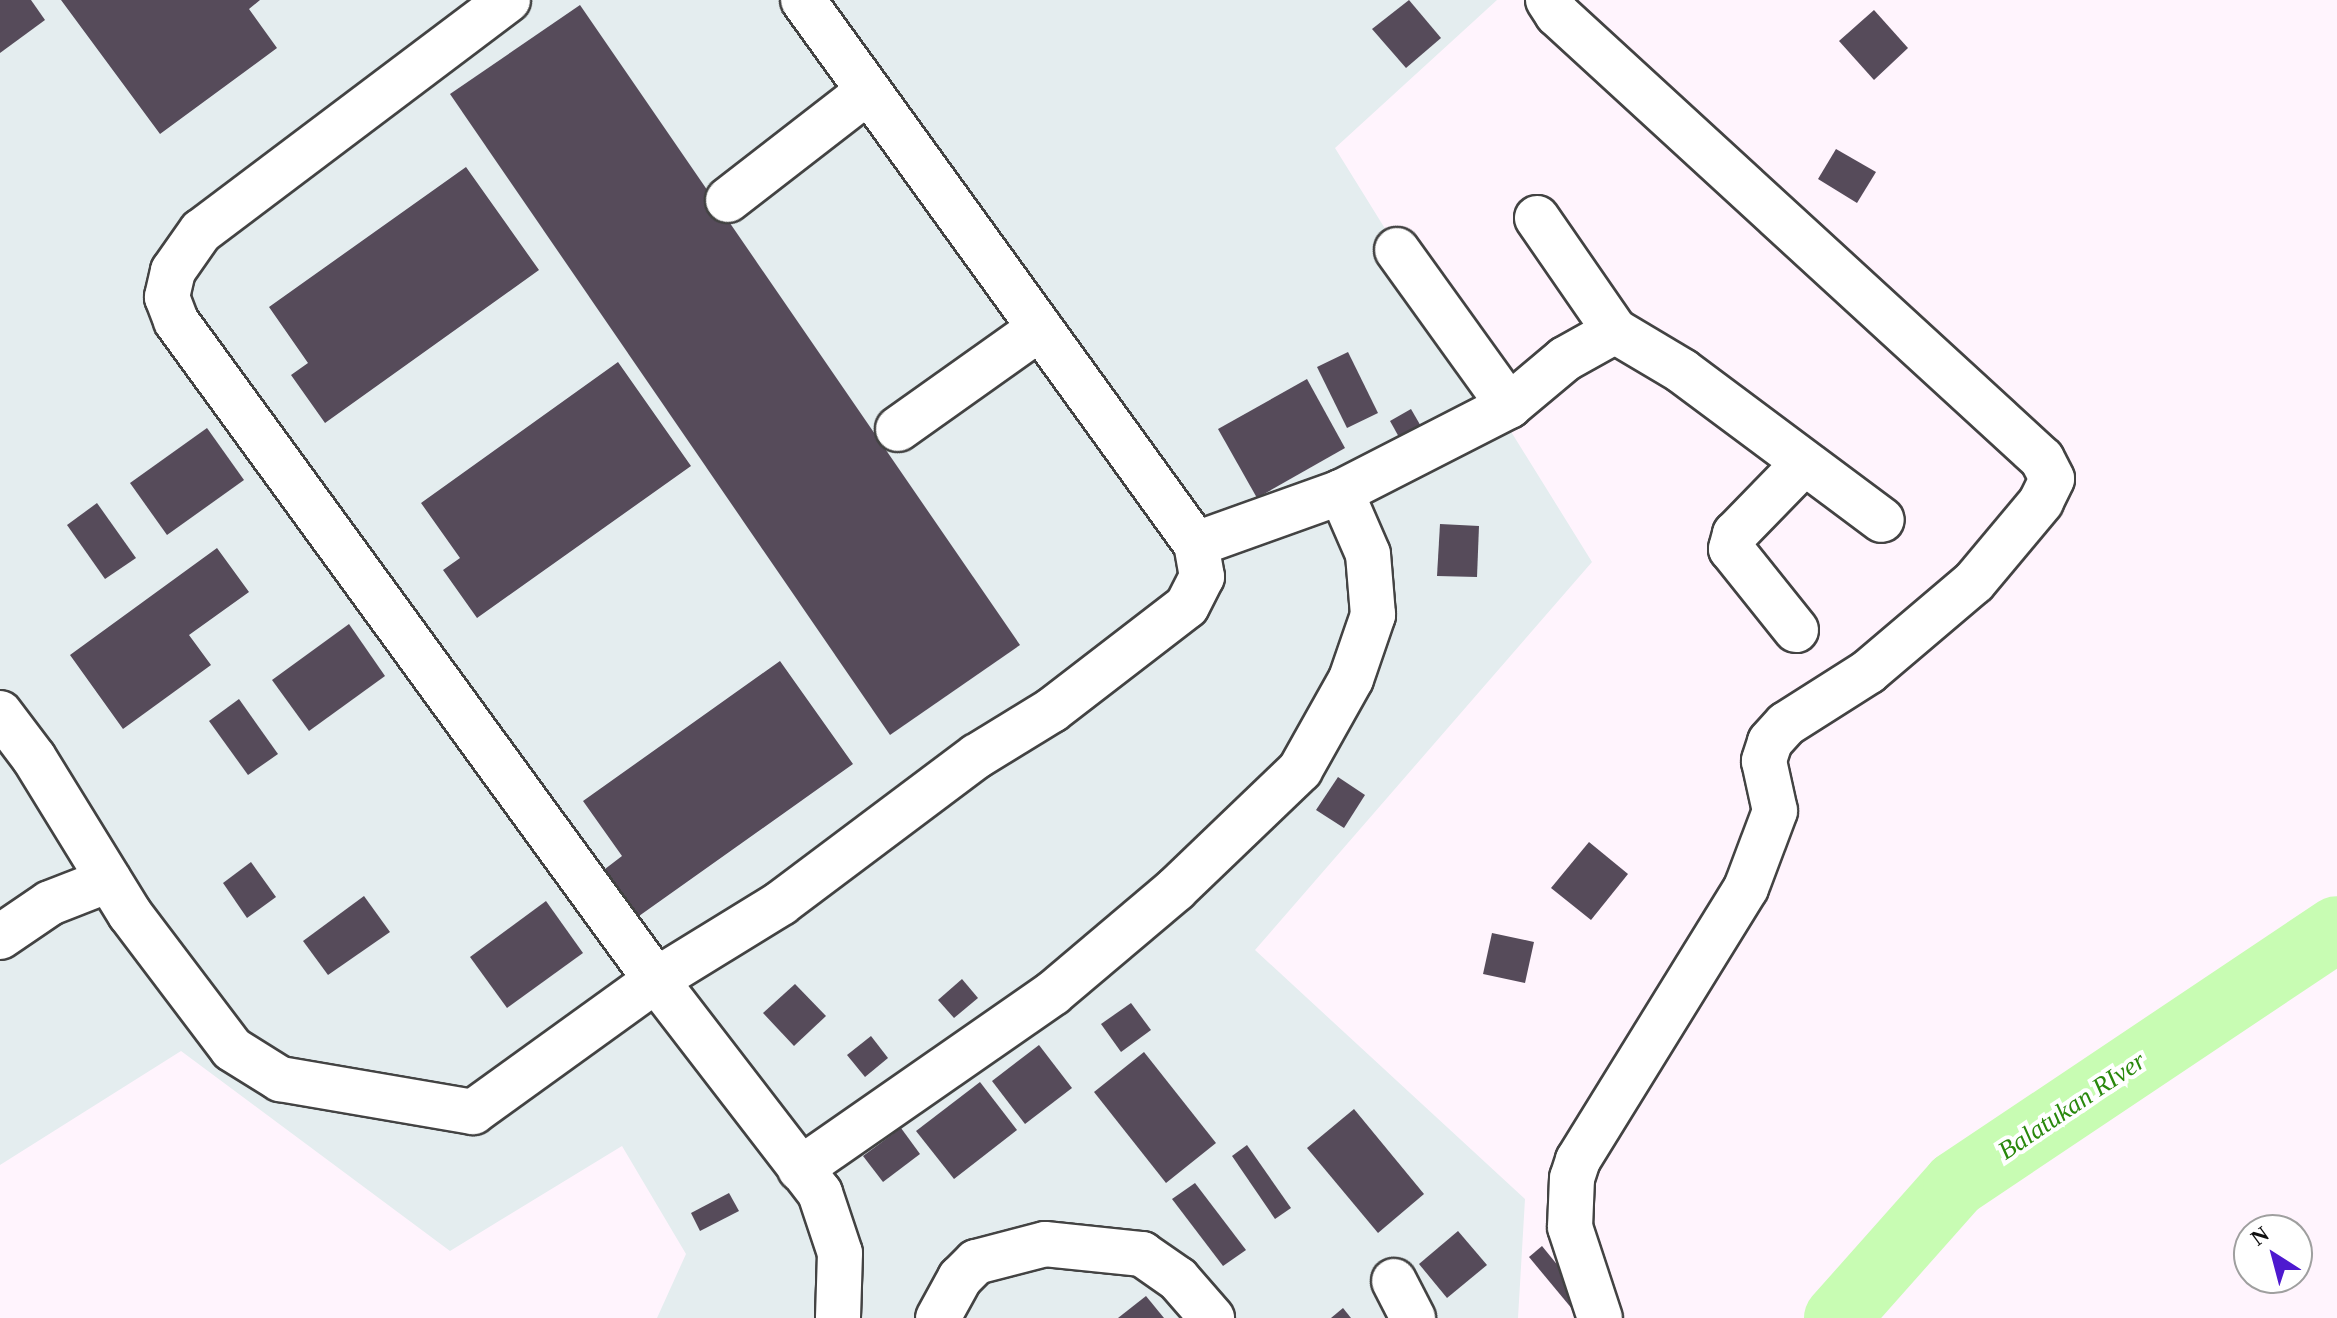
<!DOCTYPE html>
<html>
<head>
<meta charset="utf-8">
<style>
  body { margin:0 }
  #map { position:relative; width:2337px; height:1318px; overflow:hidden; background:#fff4fd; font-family:Georgia,serif }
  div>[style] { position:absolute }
  .industrial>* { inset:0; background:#e4edef }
  .river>* { height:66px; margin:-33px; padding:0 33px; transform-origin:33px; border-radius:33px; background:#c8fcb3 }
  .building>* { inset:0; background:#564b5a }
  .roads { filter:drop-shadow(2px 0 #434343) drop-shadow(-2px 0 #434343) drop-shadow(0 2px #434343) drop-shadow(0 -2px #434343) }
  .minor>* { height:44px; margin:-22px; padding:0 22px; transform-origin:22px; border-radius:22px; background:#fff }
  span { translate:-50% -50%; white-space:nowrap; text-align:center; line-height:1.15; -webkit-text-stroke:8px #fff; paint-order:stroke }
  .water-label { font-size:26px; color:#29880c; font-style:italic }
  .north { position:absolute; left:2233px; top:1214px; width:80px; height:80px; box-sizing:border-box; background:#fff; border:2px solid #9f9f9f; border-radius:50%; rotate:324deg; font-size:22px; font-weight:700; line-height:32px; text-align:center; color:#101010 }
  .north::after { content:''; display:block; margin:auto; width:28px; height:36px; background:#4e19cf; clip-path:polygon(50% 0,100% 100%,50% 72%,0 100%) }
</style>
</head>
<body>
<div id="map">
  <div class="industrial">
    <div style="clip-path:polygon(0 0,1497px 0,1335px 148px,1592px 562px,1255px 950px,1525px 1199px,1518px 1318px,657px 1318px,686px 1254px,622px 1146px,450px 1251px,181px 1051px,0 1165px)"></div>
  </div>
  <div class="river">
    <div style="left:1837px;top:1318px;width:179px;rotate:-48.4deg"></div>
    <div style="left:1956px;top:1184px;width:458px;rotate:-33.8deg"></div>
  </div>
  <div class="building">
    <div style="clip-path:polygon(0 0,31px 0,45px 20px,0 53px)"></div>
    <div style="clip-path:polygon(61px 0,260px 0,249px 9px,277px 48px,160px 134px)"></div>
    <div style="clip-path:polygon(1409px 0,1441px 38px,1406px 68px,1372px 29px)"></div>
    <div style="clip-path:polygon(580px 5px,1020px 645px,890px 735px,450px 94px)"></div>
    <div style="clip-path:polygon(1874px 10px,1908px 48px,1874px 80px,1839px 41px)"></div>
    <div style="clip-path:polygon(1836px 149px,1876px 172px,1857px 203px,1818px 179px)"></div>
    <div style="clip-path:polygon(466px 167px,539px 270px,325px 423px,291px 375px,308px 363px,269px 307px)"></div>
    <div style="clip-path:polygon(1348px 352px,1378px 413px,1347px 428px,1317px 367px)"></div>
    <div style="clip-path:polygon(618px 362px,691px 466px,477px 618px,443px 570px,460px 558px,421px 503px)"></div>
    <div style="clip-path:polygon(1307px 379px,1345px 448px,1257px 498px,1218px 429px)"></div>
    <div style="clip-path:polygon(1411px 409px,1430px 442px,1409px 455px,1390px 421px)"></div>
    <div style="clip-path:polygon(207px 428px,244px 480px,167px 535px,130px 483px)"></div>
    <div style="clip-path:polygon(97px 503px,136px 558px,105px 579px,67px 525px)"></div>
    <div style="clip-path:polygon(1440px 524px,1479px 526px,1477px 577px,1437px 576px)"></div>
    <div style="clip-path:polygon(217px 548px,249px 592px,189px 635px,211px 665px,123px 729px,70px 655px)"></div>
    <div style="clip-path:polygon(349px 624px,385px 676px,309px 731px,272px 680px)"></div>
    <div style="clip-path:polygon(780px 661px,853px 764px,639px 916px,605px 869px,622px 856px,583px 801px)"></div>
    <div style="clip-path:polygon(239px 699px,278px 754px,248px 775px,209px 721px)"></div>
    <div style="clip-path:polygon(1338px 777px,1365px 795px,1344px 828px,1316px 810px)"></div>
    <div style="clip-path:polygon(1589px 842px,1628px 874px,1591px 920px,1551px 888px)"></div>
    <div style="clip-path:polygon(251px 862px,276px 897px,247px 918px,223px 883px)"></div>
    <div style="clip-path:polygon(364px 896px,390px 932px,328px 975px,303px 941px)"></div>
    <div style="clip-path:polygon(546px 901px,583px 953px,507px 1008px,470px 957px)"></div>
    <div style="clip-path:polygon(1492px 933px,1534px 942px,1525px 983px,1483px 974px)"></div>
    <div style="clip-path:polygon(962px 979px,978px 998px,954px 1018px,938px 1000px)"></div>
    <div style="clip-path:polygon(795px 984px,826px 1016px,794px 1046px,763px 1013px)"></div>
    <div style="clip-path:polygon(1131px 1003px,1151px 1030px,1121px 1052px,1101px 1024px)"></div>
    <div style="clip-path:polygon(871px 1036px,888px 1058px,865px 1077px,847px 1055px)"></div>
    <div style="clip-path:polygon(1039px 1045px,1072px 1088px,1025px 1124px,992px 1081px)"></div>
    <div style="clip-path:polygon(1144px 1052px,1216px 1143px,1166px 1183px,1094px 1092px)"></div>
    <div style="clip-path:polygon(980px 1082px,1017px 1130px,954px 1179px,916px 1131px)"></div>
    <div style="clip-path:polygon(1354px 1109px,1424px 1194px,1378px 1233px,1307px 1148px)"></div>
    <div style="clip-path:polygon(901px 1128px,920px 1154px,883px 1182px,863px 1156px)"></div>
    <div style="clip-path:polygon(1247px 1145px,1291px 1208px,1275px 1219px,1232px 1156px)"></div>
    <div style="clip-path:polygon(1195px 1183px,1246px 1250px,1223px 1266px,1172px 1199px)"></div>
    <div style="clip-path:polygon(729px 1193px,739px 1211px,700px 1231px,691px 1213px)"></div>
    <div style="clip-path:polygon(1458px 1231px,1487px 1265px,1447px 1298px,1419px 1264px)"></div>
    <div style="clip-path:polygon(1542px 1246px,1586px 1300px,1573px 1310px,1529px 1257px)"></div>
    <div style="clip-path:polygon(1146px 1296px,1164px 1318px,1118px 1318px)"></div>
    <div style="clip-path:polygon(1343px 1308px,1351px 1318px,1331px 1318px)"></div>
  </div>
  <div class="roads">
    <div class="minor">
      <div style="left:508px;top:0;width:384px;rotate:143deg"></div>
      <div style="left:201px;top:231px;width:49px;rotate:125deg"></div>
      <div style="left:173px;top:271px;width:27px;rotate:103deg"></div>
      <div style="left:167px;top:297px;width:26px;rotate:69deg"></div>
      <div style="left:176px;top:321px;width:815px;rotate:53.93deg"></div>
      <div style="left:656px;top:980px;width:269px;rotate:52.4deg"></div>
      <div style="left:820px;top:1193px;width:63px;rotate:71.6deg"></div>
      <div style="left:840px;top:1253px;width:65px;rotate:91.8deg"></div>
      <div style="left:1548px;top:0;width:17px;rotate:57deg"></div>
      <div style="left:1557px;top:14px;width:658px;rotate:42.54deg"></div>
      <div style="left:2042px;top:459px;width:22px;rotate:63deg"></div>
      <div style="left:2052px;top:479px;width:25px;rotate:116deg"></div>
      <div style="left:2041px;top:502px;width:104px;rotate:129.9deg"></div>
      <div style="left:1974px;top:582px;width:139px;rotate:139.7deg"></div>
      <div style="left:1868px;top:672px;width:97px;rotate:147.6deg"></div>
      <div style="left:1786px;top:724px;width:24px;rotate:132deg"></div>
      <div style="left:1770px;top:742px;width:20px;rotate:108deg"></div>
      <div style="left:1764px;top:761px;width:51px;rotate:77.6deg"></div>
      <div style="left:1775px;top:811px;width:82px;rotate:110.6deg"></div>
      <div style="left:1746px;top:888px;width:320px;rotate:121.7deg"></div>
      <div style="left:1578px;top:1160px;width:19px;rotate:108deg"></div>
      <div style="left:1572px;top:1178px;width:49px;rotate:92.3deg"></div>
      <div style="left:1570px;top:1227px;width:96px;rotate:71.8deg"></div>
      <div style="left:728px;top:200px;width:175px;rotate:-37.8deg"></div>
      <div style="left:1537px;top:218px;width:137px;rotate:55.4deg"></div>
      <div style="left:1397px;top:250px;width:192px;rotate:54.3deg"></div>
      <div style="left:898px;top:429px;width:174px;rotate:-35.4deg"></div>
      <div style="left:1196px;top:544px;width:154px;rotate:-19.7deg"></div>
      <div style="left:1341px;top:492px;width:189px;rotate:-27.1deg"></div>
      <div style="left:1509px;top:406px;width:73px;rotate:-40deg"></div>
      <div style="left:1565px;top:359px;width:57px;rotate:-29.2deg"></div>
      <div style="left:1615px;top:331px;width:78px;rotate:30.8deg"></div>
      <div style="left:1682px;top:371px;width:249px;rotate:36.7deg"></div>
      <div style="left:1796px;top:630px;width:104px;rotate:-128.7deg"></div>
      <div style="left:1731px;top:549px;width:16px;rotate:-75deg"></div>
      <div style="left:1735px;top:534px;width:98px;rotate:-45.8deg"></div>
      <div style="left:0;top:713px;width:56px;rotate:52.9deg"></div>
      <div style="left:34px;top:758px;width:183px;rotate:58.4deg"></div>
      <div style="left:130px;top:914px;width:169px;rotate:52.9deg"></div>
      <div style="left:232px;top:1049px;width:57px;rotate:32deg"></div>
      <div style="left:280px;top:1079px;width:196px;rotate:9.7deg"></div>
      <div style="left:473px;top:1112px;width:226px;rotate:-35.8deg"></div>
      <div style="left:656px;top:980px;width:147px;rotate:-31.6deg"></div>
      <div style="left:781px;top:903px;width:245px;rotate:-36.9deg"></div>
      <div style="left:977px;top:756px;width:88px;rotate:-31.5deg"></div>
      <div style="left:1052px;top:710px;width:170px;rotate:-37.6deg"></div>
      <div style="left:1187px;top:606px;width:33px;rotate:-63deg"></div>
      <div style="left:1202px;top:577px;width:34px;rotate:-100deg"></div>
      <div style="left:1196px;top:544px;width:671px;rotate:-125.85deg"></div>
      <div style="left:0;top:937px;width:60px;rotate:-34.2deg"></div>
      <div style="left:50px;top:903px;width:63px;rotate:-21.3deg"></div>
      <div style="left:800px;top:1169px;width:308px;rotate:-34.8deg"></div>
      <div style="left:1053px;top:993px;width:161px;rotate:-40.2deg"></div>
      <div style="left:1176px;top:889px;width:172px;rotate:-43.8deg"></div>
      <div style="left:1300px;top:770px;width:104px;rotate:-60.7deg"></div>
      <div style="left:1351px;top:679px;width:68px;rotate:-71deg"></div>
      <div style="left:1373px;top:615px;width:61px;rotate:-94.7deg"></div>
      <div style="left:1368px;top:554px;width:68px;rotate:-113.5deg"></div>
      <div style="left:1394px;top:1281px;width:42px;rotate:62.8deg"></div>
      <div style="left:938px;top:1318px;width:46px;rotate:-61.2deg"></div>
      <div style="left:960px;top:1278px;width:23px;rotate:-45deg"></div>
      <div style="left:976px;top:1262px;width:71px;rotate:-14.6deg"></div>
      <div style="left:1045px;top:1244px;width:98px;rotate:5.9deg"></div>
      <div style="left:1142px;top:1254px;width:44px;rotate:34.8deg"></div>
      <div style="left:1178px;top:1279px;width:52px;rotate:48.9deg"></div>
    </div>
  </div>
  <div class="water-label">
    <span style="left:2072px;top:1106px;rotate:-34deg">Balatukan RIver</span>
  </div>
  <div class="north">N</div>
</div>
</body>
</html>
